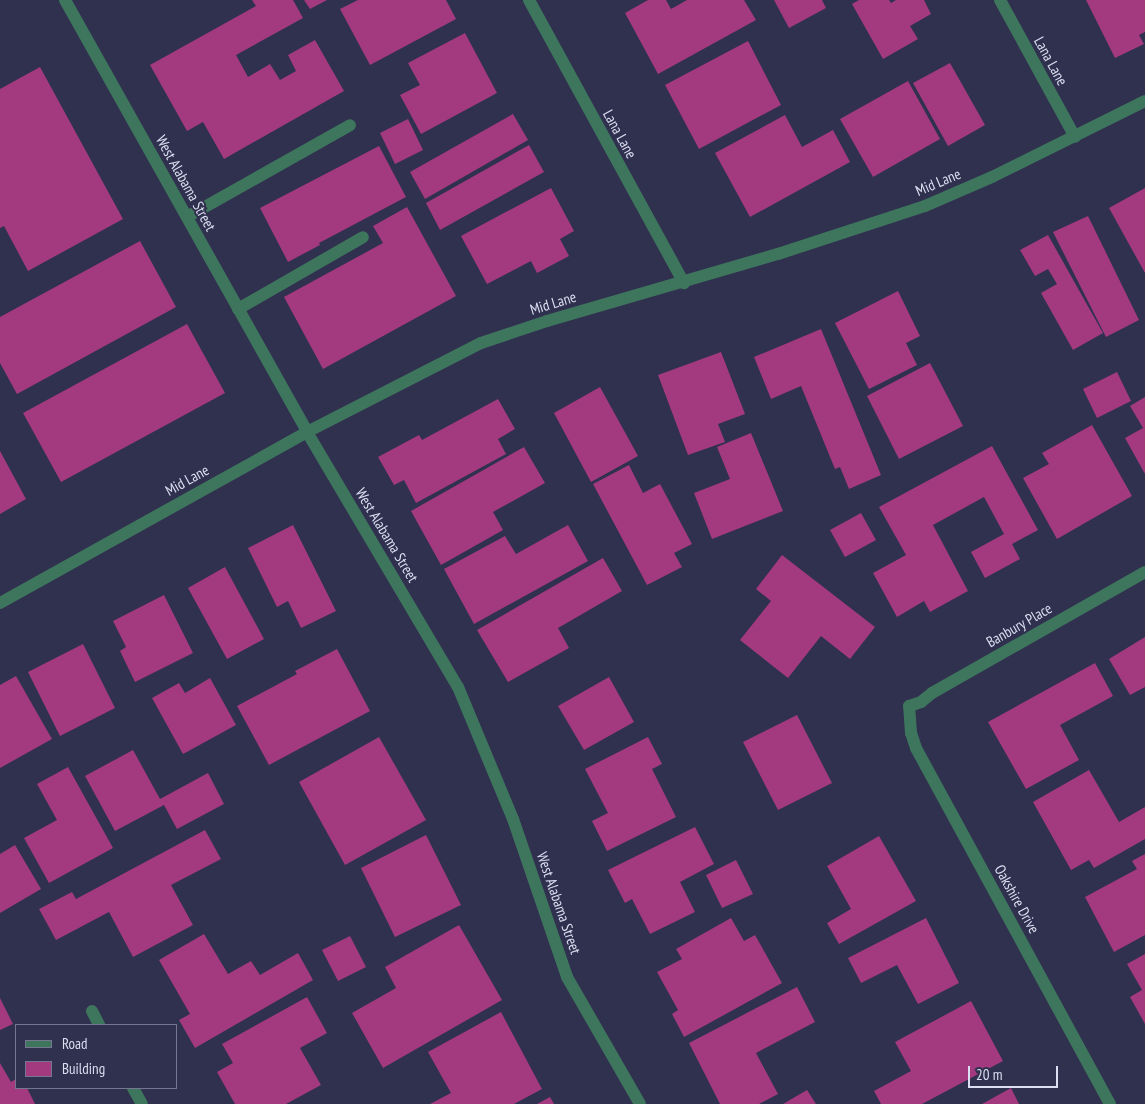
<!DOCTYPE html>
<html>
<head>
<meta charset="utf-8">
<style>
  body { margin:0 }
  #map { position:relative; width:1145px; height:1104px; overflow:hidden; background:#30304f; font-family:"PT Sans Narrow",sans-serif }
  div>[style] { position:absolute }
  .building>* { inset:0; background:#a33a7f }
  .minor>* { height:12px; margin:-6px; padding:0 6px; transform-origin:6px; border-radius:6px; background:#3e755d }
  span { translate:-50% -50%; white-space:nowrap; text-align:center; line-height:1.15; -webkit-text-stroke:4px #30304f; paint-order:stroke }
  .street-label { font-size:15px; color:#dcdef1 }
  .legend { position:absolute; left:15px; top:1024px; width:162px; height:65px; box-sizing:border-box; background:#30304f; border:1px solid #757690; margin:0; padding:6px 9px; list-style:none; font-size:15px; color:#dcdef1 }
  .legend li { display:flex; align-items:center; gap:10px; height:25px }
  .legend b { width:25px; border:1px solid #757690 }
  .scale { position:absolute; left:968px; top:1066px; width:90px; height:22px; box-sizing:border-box; border:2px solid #dcdef1; border-top:0; padding-left:6px; font-size:15px; line-height:18px; white-space:nowrap; color:#dcdef1; -webkit-text-stroke:4px #30304f; paint-order:stroke }
</style>
</head>
<body>
<div id="map">
  <div class="building">
    <div style="clip-path:polygon(252px 0,293px 0,303px 18px,236px 55px,248px 77px,270px 64px,280px 80px,296px 71px,288px 55px,315px 40px,344px 91px,224px 159px,203px 122px,187px 131px,150px 65px,256px 6px)"></div>
    <div style="clip-path:polygon(304px 0,327px 0,310px 9px)"></div>
    <div style="clip-path:polygon(358px 0,446px 0,456px 19px,370px 65px,340px 9px)"></div>
    <div style="clip-path:polygon(648px 0,666px 0,671px 9px,687px 0,744px 0,756px 20px,658px 74px,625px 13px)"></div>
    <div style="clip-path:polygon(774px 0,822px 0,826px 8px,789px 28px)"></div>
    <div style="clip-path:polygon(859px 0,889px 0,891px 3px,896px 0,924px 0,931px 14px,910px 26px,918px 39px,883px 59px,852px 4px)"></div>
    <div style="clip-path:polygon(1086px 0,1145px 0,1145px 32px,1139px 35px,1144px 44px,1115px 58px)"></div>
    <div style="clip-path:polygon(465px 33px,497px 93px,421px 134px,400px 95px,420px 85px,408px 63px)"></div>
    <div style="clip-path:polygon(748px 41px,781px 105px,699px 149px,665px 85px)"></div>
    <div style="clip-path:polygon(950px 63px,985px 125px,948px 146px,913px 83px)"></div>
    <div style="clip-path:polygon(40px 67px,123px 219px,28px 271px,4px 226px,0 228px,0 89px)"></div>
    <div style="clip-path:polygon(908px 81px,940px 139px,873px 177px,840px 119px)"></div>
    <div style="clip-path:polygon(513px 114px,528px 140px,425px 199px,410px 172px)"></div>
    <div style="clip-path:polygon(785px 115px,802px 147px,833px 130px,850px 162px,750px 217px,715px 153px)"></div>
    <div style="clip-path:polygon(408px 119px,423px 150px,395px 164px,380px 133px)"></div>
    <div style="clip-path:polygon(529px 145px,544px 172px,440px 230px,426px 203px)"></div>
    <div style="clip-path:polygon(379px 146px,406px 197px,319px 243px,320px 245px,288px 262px,260px 208px)"></div>
    <div style="clip-path:polygon(551px 188px,574px 231px,560px 239px,569px 256px,537px 273px,531px 261px,487px 284px,461px 236px)"></div>
    <div style="clip-path:polygon(1145px 188px,1145px 273px,1109px 208px)"></div>
    <div style="clip-path:polygon(407px 207px,456px 296px,323px 369px,284px 297px,383px 243px,373px 226px)"></div>
    <div style="clip-path:polygon(1088px 216px,1139px 320px,1106px 337px,1053px 232px)"></div>
    <div style="clip-path:polygon(1048px 235px,1103px 333px,1073px 350px,1041px 293px,1057px 284px,1048px 269px,1035px 276px,1020px 250px)"></div>
    <div style="clip-path:polygon(140px 241px,176px 307px,17px 394px,0 363px,0 317px)"></div>
    <div style="clip-path:polygon(898px 291px,920px 336px,906px 343px,917px 365px,869px 389px,835px 323px)"></div>
    <div style="clip-path:polygon(187px 324px,225px 393px,61px 482px,23px 413px)"></div>
    <div style="clip-path:polygon(821px 329px,881px 475px,849px 489px,840px 467px,835px 469px,801px 386px,771px 399px,754px 357px)"></div>
    <div style="clip-path:polygon(721px 352px,745px 414px,718px 424px,725px 442px,688px 455px,658px 375px)"></div>
    <div style="clip-path:polygon(930px 363px,963px 426px,899px 459px,867px 396px)"></div>
    <div style="clip-path:polygon(1117px 372px,1131px 401px,1097px 418px,1083px 389px)"></div>
    <div style="clip-path:polygon(600px 387px,638px 456px,591px 482px,554px 413px)"></div>
    <div style="clip-path:polygon(1145px 397px,1145px 474px,1125px 438px,1143px 428px,1130px 406px)"></div>
    <div style="clip-path:polygon(498px 399px,515px 429px,498px 439px,506px 454px,416px 503px,404px 480px,394px 485px,378px 457px,419px 435px,422px 440px)"></div>
    <div style="clip-path:polygon(1092px 425px,1132px 496px,1057px 539px,1023px 478px,1049px 464px,1042px 453px)"></div>
    <div style="clip-path:polygon(751px 433px,783px 511px,712px 539px,694px 493px,730px 479px,717px 447px)"></div>
    <div style="clip-path:polygon(992px 446px,1038px 530px,1012px 544px,1020px 559px,985px 578px,971px 552px,1004px 534px,984px 497px,933px 525px,968px 591px,930px 612px,924px 601px,897px 617px,873px 573px,906px 555px,879px 507px)"></div>
    <div style="clip-path:polygon(524px 447px,545px 483px,493px 512px,503px 530px,441px 565px,411px 511px)"></div>
    <div style="clip-path:polygon(0 451px,26px 499px,0 514px)"></div>
    <div style="clip-path:polygon(629px 465px,643px 493px,660px 484px,692px 544px,674px 553px,682px 567px,647px 585px,593px 484px)"></div>
    <div style="clip-path:polygon(861px 513px,876px 540px,845px 557px,830px 530px)"></div>
    <div style="clip-path:polygon(293px 525px,336px 611px,301px 628px,288px 601px,277px 607px,248px 548px)"></div>
    <div style="clip-path:polygon(568px 525px,588px 561px,474px 624px,444px 569px,505px 536px,516px 554px)"></div>
    <div style="clip-path:polygon(782px 555px,875px 627px,850px 659px,821px 636px,788px 678px,740px 640px,771px 601px,756px 589px)"></div>
    <div style="clip-path:polygon(603px 558px,622px 591px,558px 628px,569px 648px,508px 682px,477px 630px)"></div>
    <div style="clip-path:polygon(225px 567px,264px 639px,227px 659px,188px 588px)"></div>
    <div style="clip-path:polygon(164px 595px,193px 653px,135px 682px,120px 651px,126px 647px,113px 621px)"></div>
    <div style="clip-path:polygon(1145px 637px,1145px 687px,1130px 695px,1109px 659px)"></div>
    <div style="clip-path:polygon(83px 644px,115px 708px,60px 736px,28px 672px)"></div>
    <div style="clip-path:polygon(337px 649px,370px 711px,269px 765px,237px 706px,297px 674px,295px 671px)"></div>
    <div style="clip-path:polygon(1095px 663px,1113px 696px,1060px 725px,1079px 760px,1026px 789px,988px 722px)"></div>
    <div style="clip-path:polygon(16px 676px,52px 739px,0 768px,0 685px)"></div>
    <div style="clip-path:polygon(609px 677px,634px 722px,584px 750px,558px 706px)"></div>
    <div style="clip-path:polygon(210px 678px,236px 725px,183px 754px,152px 698px,179px 683px,185px 693px)"></div>
    <div style="clip-path:polygon(797px 715px,832px 783px,778px 810px,743px 742px)"></div>
    <div style="clip-path:polygon(379px 737px,426px 820px,345px 865px,299px 782px)"></div>
    <div style="clip-path:polygon(648px 737px,662px 764px,652px 769px,676px 817px,607px 851px,592px 821px,608px 813px,585px 769px)"></div>
    <div style="clip-path:polygon(133px 750px,160px 799px,208px 773px,224px 804px,177px 829px,164px 805px,115px 831px,85px 776px)"></div>
    <div style="clip-path:polygon(68px 767px,113px 848px,49px 883px,24px 838px,57px 820px,37px 784px)"></div>
    <div style="clip-path:polygon(1089px 770px,1119px 822px,1145px 807px,1145px 839px,1094px 868px,1089px 860px,1071px 870px,1033px 802px)"></div>
    <div style="clip-path:polygon(695px 827px,714px 864px,680px 882px,695px 912px,650px 934px,632px 899px,625px 903px,608px 870px)"></div>
    <div style="clip-path:polygon(205px 830px,221px 859px,171px 885px,193px 925px,133px 957px,109px 912px,56px 940px,39px 909px,72px 892px,76px 899px)"></div>
    <div style="clip-path:polygon(426px 835px,461px 905px,395px 937px,361px 868px)"></div>
    <div style="clip-path:polygon(879px 836px,916px 901px,839px 944px,827px 923px,851px 909px,827px 866px)"></div>
    <div style="clip-path:polygon(15px 845px,41px 889px,0 913px,0 854px)"></div>
    <div style="clip-path:polygon(1145px 854px,1145px 935px,1114px 952px,1085px 897px,1137px 869px,1132px 861px)"></div>
    <div style="clip-path:polygon(736px 860px,753px 894px,722px 908px,706px 875px)"></div>
    <div style="clip-path:polygon(731px 918px,744px 941px,755px 935px,782px 983px,684px 1037px,672px 1014px,678px 1010px,657px 972px,682px 959px,676px 949px)"></div>
    <div style="clip-path:polygon(926px 918px,959px 983px,918px 1004px,897px 965px,861px 983px,848px 958px)"></div>
    <div style="clip-path:polygon(459px 925px,502px 1000px,383px 1068px,352px 1013px,396px 988px,385px 967px)"></div>
    <div style="clip-path:polygon(204px 934px,228px 974px,251px 961px,260px 975px,298px 953px,313px 980px,195px 1048px,179px 1020px,190px 1014px,159px 960px)"></div>
    <div style="clip-path:polygon(350px 936px,366px 967px,338px 981px,322px 950px)"></div>
    <div style="clip-path:polygon(1145px 954px,1145px 1024px,1130px 997px,1142px 990px,1127px 964px)"></div>
    <div style="clip-path:polygon(797px 987px,815px 1022px,756px 1053px,778px 1094px,759px 1104px,720px 1104px,689px 1043px)"></div>
    <div style="clip-path:polygon(307px 997px,327px 1033px,300px 1048px,321px 1085px,286px 1104px,235px 1104px,217px 1072px,233px 1063px,222px 1044px)"></div>
    <div style="clip-path:polygon(0 998px,13px 1024px,0 1030px)"></div>
    <div style="clip-path:polygon(971px 1001px,1003px 1061px,922px 1104px,881px 1104px,874px 1091px,911px 1071px,895px 1042px)"></div>
    <div style="clip-path:polygon(501px 1012px,542px 1089px,514px 1104px,430px 1104px,451px 1093px,428px 1052px)"></div>
    <div style="clip-path:polygon(0 1063px,11px 1082px,16px 1079px,16px 1088px,27px 1088px,35px 1104px,0 1104px)"></div>
    <div style="clip-path:polygon(1011px 1088px,1019px 1104px,982px 1104px)"></div>
    <div style="clip-path:polygon(807px 1090px,816px 1104px,783px 1104px)"></div>
    <div style="clip-path:polygon(550px 1097px,554px 1104px,537px 1104px)"></div>
  </div>
  <div class="minor">
    <div style="left:65px;top:0;width:495px;rotate:60.7deg"></div>
    <div style="left:307px;top:432px;width:296px;rotate:59.4deg"></div>
    <div style="left:458px;top:687px;width:143px;rotate:67.4deg"></div>
    <div style="left:513px;top:819px;width:167px;rotate:71.1deg"></div>
    <div style="left:567px;top:977px;width:146px;rotate:60.1deg"></div>
    <div style="left:529px;top:0;width:323px;rotate:61.3deg"></div>
    <div style="left:1000px;top:0;width:156px;rotate:61.3deg"></div>
    <div style="left:187px;top:217px;width:187px;rotate:-29.4deg"></div>
    <div style="left:238px;top:309px;width:144px;rotate:-29.9deg"></div>
    <div style="left:0;top:603px;width:351px;rotate:-29.1deg"></div>
    <div style="left:307px;top:432px;width:195px;rotate:-27.1deg"></div>
    <div style="left:481px;top:343px;width:70px;rotate:-18.4deg"></div>
    <div style="left:547px;top:321px;width:241px;rotate:-16.2deg"></div>
    <div style="left:778px;top:254px;width:155px;rotate:-18.1deg"></div>
    <div style="left:925px;top:206px;width:73px;rotate:-23.4deg"></div>
    <div style="left:992px;top:177px;width:171px;rotate:-26.4deg"></div>
    <div style="left:92px;top:1011px;width:16px;rotate:63deg"></div>
    <div style="left:133px;top:1088px;width:18px;rotate:61deg"></div>
    <div style="left:1110px;top:1104px;width:405px;rotate:-118.6deg"></div>
    <div style="left:916px;top:748px;width:16px;rotate:-108deg"></div>
    <div style="left:911px;top:733px;width:27px;rotate:-94deg"></div>
    <div style="left:909px;top:706px;width:13px;rotate:-18deg"></div>
    <div style="left:921px;top:702px;width:14px;rotate:-39deg"></div>
    <div style="left:932px;top:693px;width:245px;rotate:-29.6deg"></div>
  </div>
  <div class="street-label">
    <span style="left:1051px;top:61px;rotate:61deg">Lana Lane</span>
    <span style="left:620px;top:134px;rotate:61deg">Lana Lane</span>
    <span style="left:938px;top:182px;rotate:-23deg">Mid Lane</span>
    <span style="left:186px;top:183px;rotate:61deg">West Alabama Street</span>
    <span style="left:553px;top:303px;rotate:-17deg">Mid Lane</span>
    <span style="left:187px;top:480px;rotate:-29deg">Mid Lane</span>
    <span style="left:387px;top:535px;rotate:59deg">West Alabama Street</span>
    <span style="left:1019px;top:625px;rotate:-30deg">Banbury Place</span>
    <span style="left:1017px;top:899px;rotate:61deg">Oakshire Drive</span>
    <span style="left:559px;top:903px;rotate:71deg">West Alabama Street</span>
  </div>
  <ul class="legend">
  <li><b style="height:6px;background:#3e755d"></b>Road</li>
  <li><b style="height:14px;background:#a33a7f"></b>Building</li>
  </ul>
  <div class="scale">20 m</div>
</div>
</body>
</html>
